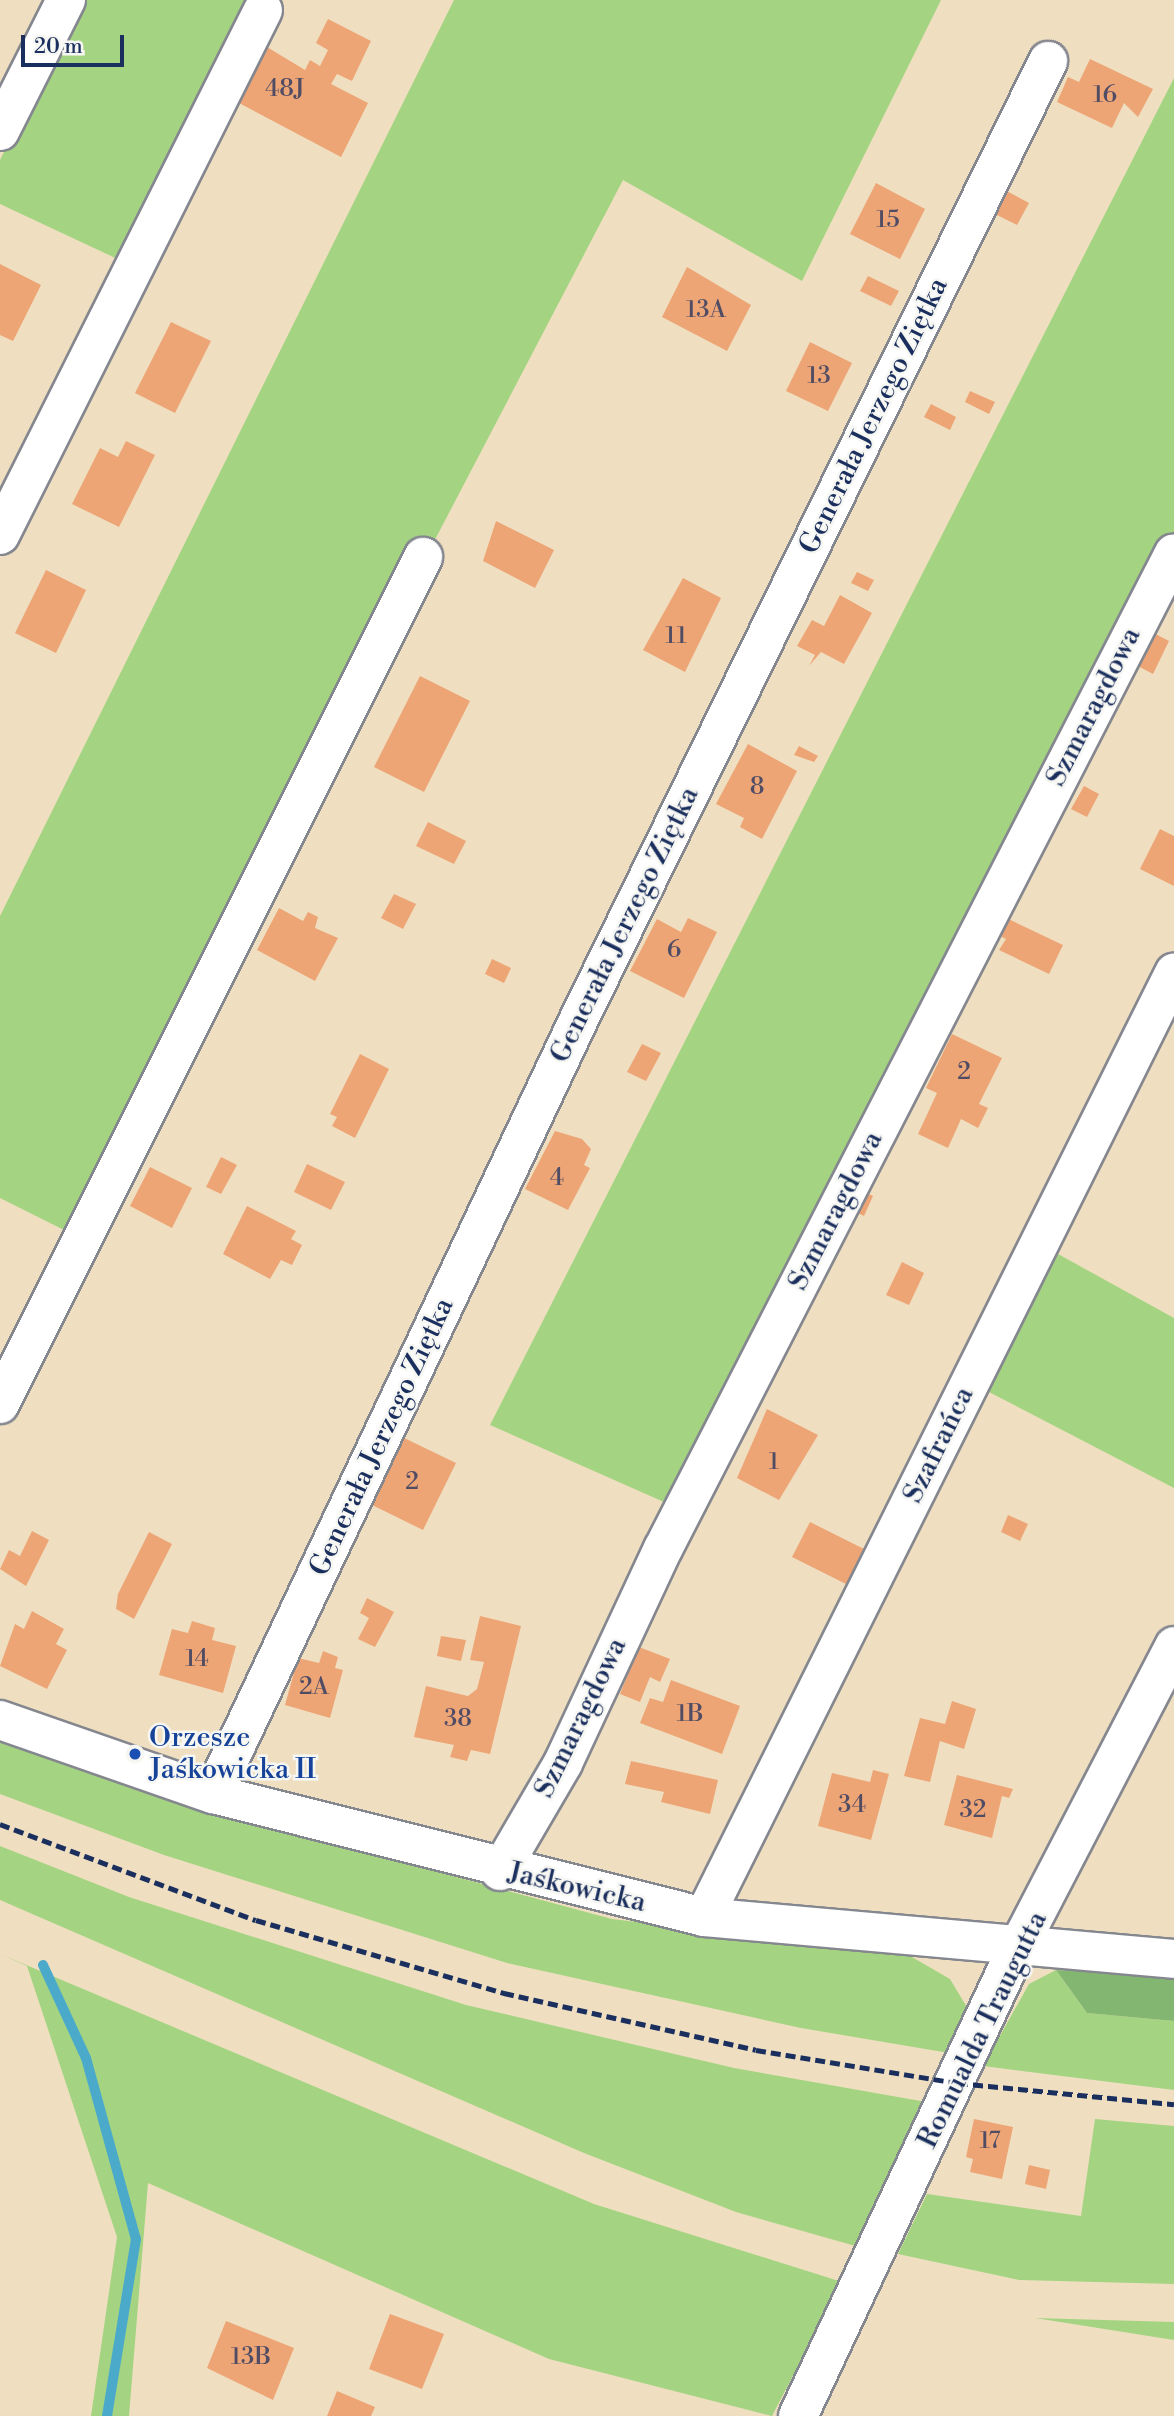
<!DOCTYPE html>
<html>
<head>
<meta charset="utf-8">
<style>
  body { margin:0 }
  #map { position:relative; width:1174px; height:2416px; overflow:hidden; background:#efdfc0; font-family:"Libre Bodoni",serif }
  div>[style] { position:absolute }
  .green>* { inset:0; background:#a4d482 }
  .forest>* { inset:0; background:#83b670 }
  .stream>* { height:10px; margin:-5px; padding:0 5px; transform-origin:5px; border-radius:5px; background:#4baaca }
  .building>* { inset:0; background:#eda576 }
  .roads { filter:drop-shadow(2px 0 #85878f) drop-shadow(-2px 0 #85878f) drop-shadow(0 2px #85878f) drop-shadow(0 -2px #85878f) }
  .minor>* { height:38px; margin:-19px; padding:0 19px; transform-origin:19px; border-radius:19px; background:#fff }
  .rail>* { height:5px; margin-top:-2.5px; transform-origin:0; background:repeating-linear-gradient(90deg,#1b2f5e 0 10px,transparent 0 15px) }
  .dots>* { width:19px; height:19px; translate:-50% -50%; box-sizing:border-box; border:4px solid #f6f6f2; border-radius:50% }
  span { translate:-50% -50%; white-space:nowrap; text-align:center; line-height:1.15; -webkit-text-stroke:5px #f6f6f2; paint-order:stroke }
  .number-label { font-size:24px; color:#504c64 }
  .number-label span { -webkit-text-stroke-width:0 }
  .street-label { font-size:28px; color:#1b2f5e }
  .transit-label { font-size:28px; color:#164399 }
  .left { translate:0 -50%; text-align:left }
  .scale { position:absolute; left:21px; top:35px; width:103px; height:32px; box-sizing:border-box; border:4px solid #1b2f5e; border-top:0; padding-left:9px; font-size:21px; line-height:24px; white-space:nowrap; color:#1b2f5e; -webkit-text-stroke:5px #f6f6f2; paint-order:stroke }
</style>
</head>
<body>
<div id="map">
  <div class="green">
    <div style="clip-path:polygon(78px 0,257px 0,126px 263px,0 204px,0 160px)"></div>
    <div style="clip-path:polygon(454px 0,941px 0,802px 281px,623px 180px,72px 1234px,0 1198px,0 916px)"></div>
    <div style="clip-path:polygon(1174px 78px,1174px 569px,691px 1514px,490px 1425px)"></div>
    <div style="clip-path:polygon(1058px 1254px,1174px 1318px,1174px 1488px,987px 1391px)"></div>
    <div style="clip-path:polygon(0 1736px,200px 1808px,612px 1919px,905px 1953px,950px 1979px,968px 2009px,955px 2054px,801px 2028px,507px 1963px,164px 1855px,0 1794px)"></div>
    <div style="clip-path:polygon(0 1846px,129px 1897px,466px 2005px,734px 2068px,932px 2103px,859px 2247px,736px 2212px,584px 2153px,0 1900px)"></div>
    <div style="clip-path:polygon(0 1954px,594px 2204px,842px 2282px,772px 2416px,549px 2359px,148px 2183px,129px 2416px,91px 2416px,117px 2237px,27px 1966px)"></div>
    <div style="clip-path:polygon(1056px 1970px,1087px 2013px,1174px 2021px,1174px 2090px,983px 2066px,1029px 1984px)"></div>
    <div style="clip-path:polygon(1095px 2119px,1174px 2126px,1174px 2284px,1019px 2280px,898px 2254px,927px 2194px,1081px 2216px)"></div>
    <div style="clip-path:polygon(1035px 2318px,1174px 2322px,1174px 2340px)"></div>
  </div>
  <div class="forest">
    <div style="clip-path:polygon(1056px 1970px,1174px 1975px,1174px 2021px,1087px 2013px)"></div>
  </div>
  <div class="stream">
    <div style="left:43px;top:1965px;width:102px;rotate:65.2deg"></div>
    <div style="left:86px;top:2058px;width:188px;rotate:74.6deg"></div>
    <div style="left:136px;top:2239px;width:179px;rotate:99.3deg"></div>
  </div>
  <div class="building">
    <div style="clip-path:polygon(328px 19px,371px 41px,352px 81px,337px 74px,331px 84px,368px 103px,341px 157px,239px 103px,267px 47px,305px 70px,310px 60px,320px 66px,328px 50px,316px 43px)"></div>
    <div style="clip-path:polygon(1090px 59px,1153px 89px,1138px 117px,1124px 103px,1112px 128px,1057px 102px,1068px 77px,1079px 82px)"></div>
    <div style="clip-path:polygon(876px 183px,925px 209px,900px 259px,850px 234px)"></div>
    <div style="clip-path:polygon(1001px 188px,1029px 203px,1017px 225px,989px 211px)"></div>
    <div style="clip-path:polygon(0 264px,41px 285px,13px 341px,0 335px)"></div>
    <div style="clip-path:polygon(687px 267px,751px 305px,727px 351px,662px 317px)"></div>
    <div style="clip-path:polygon(868px 276px,899px 291px,891px 306px,860px 291px)"></div>
    <div style="clip-path:polygon(171px 322px,211px 341px,175px 413px,135px 393px)"></div>
    <div style="clip-path:polygon(810px 342px,852px 363px,828px 411px,786px 391px)"></div>
    <div style="clip-path:polygon(970px 391px,995px 402px,989px 414px,965px 402px)"></div>
    <div style="clip-path:polygon(931px 404px,956px 417px,950px 430px,924px 417px)"></div>
    <div style="clip-path:polygon(126px 441px,155px 455px,119px 527px,72px 504px,100px 448px,118px 457px)"></div>
    <div style="clip-path:polygon(496px 521px,554px 550px,535px 588px,483px 561px)"></div>
    <div style="clip-path:polygon(46px 570px,86px 590px,56px 653px,15px 633px)"></div>
    <div style="clip-path:polygon(857px 572px,874px 580px,868px 591px,851px 583px)"></div>
    <div style="clip-path:polygon(683px 578px,721px 598px,685px 672px,643px 650px)"></div>
    <div style="clip-path:polygon(840px 595px,872px 613px,844px 664px,821px 652px,809px 666px,815px 655px,797px 646px,812px 620px,824px 626px)"></div>
    <div style="clip-path:polygon(1146px 629px,1169px 641px,1153px 674px,1130px 662px)"></div>
    <div style="clip-path:polygon(420px 676px,470px 701px,424px 792px,374px 767px)"></div>
    <div style="clip-path:polygon(748px 744px,797px 771px,762px 839px,740px 827px,744px 818px,716px 804px)"></div>
    <div style="clip-path:polygon(799px 746px,818px 756px,814px 762px,794px 755px)"></div>
    <div style="clip-path:polygon(1084px 786px,1099px 794px,1087px 817px,1071px 809px)"></div>
    <div style="clip-path:polygon(428px 822px,466px 841px,454px 864px,416px 846px)"></div>
    <div style="clip-path:polygon(1160px 829px,1174px 836px,1174px 886px,1140px 869px)"></div>
    <div style="clip-path:polygon(394px 894px,416px 904px,403px 929px,381px 918px)"></div>
    <div style="clip-path:polygon(279px 908px,303px 921px,308px 912px,318px 917px,315px 928px,338px 938px,315px 981px,257px 950px)"></div>
    <div style="clip-path:polygon(1002px 916px,1063px 945px,1049px 974px,999px 950px,1006px 939px,994px 933px)"></div>
    <div style="clip-path:polygon(688px 918px,717px 932px,684px 998px,630px 971px,657px 919px,681px 932px)"></div>
    <div style="clip-path:polygon(492px 959px,511px 968px,504px 983px,485px 974px)"></div>
    <div style="clip-path:polygon(952px 1034px,1002px 1058px,979px 1104px,988px 1108px,978px 1128px,961px 1119px,948px 1148px,918px 1134px,937px 1093px,926px 1088px)"></div>
    <div style="clip-path:polygon(642px 1044px,661px 1053px,646px 1081px,627px 1072px)"></div>
    <div style="clip-path:polygon(360px 1054px,389px 1069px,355px 1138px,332px 1126px,337px 1117px,330px 1114px)"></div>
    <div style="clip-path:polygon(555px 1131px,582px 1139px,591px 1149px,584px 1165px,590px 1168px,568px 1210px,525px 1189px)"></div>
    <div style="clip-path:polygon(221px 1157px,237px 1165px,221px 1194px,206px 1187px)"></div>
    <div style="clip-path:polygon(307px 1164px,345px 1182px,331px 1210px,294px 1192px)"></div>
    <div style="clip-path:polygon(150px 1167px,192px 1188px,172px 1228px,130px 1206px)"></div>
    <div style="clip-path:polygon(863px 1191px,873px 1196px,864px 1216px,852px 1210px)"></div>
    <div style="clip-path:polygon(247px 1206px,296px 1231px,291px 1239px,302px 1245px,292px 1265px,281px 1260px,270px 1279px,223px 1254px)"></div>
    <div style="clip-path:polygon(902px 1262px,924px 1273px,909px 1305px,886px 1295px)"></div>
    <div style="clip-path:polygon(767px 1409px,818px 1435px,779px 1500px,737px 1478px)"></div>
    <div style="clip-path:polygon(400px 1436px,456px 1463px,423px 1530px,368px 1503px)"></div>
    <div style="clip-path:polygon(1008px 1515px,1028px 1524px,1020px 1541px,1001px 1532px)"></div>
    <div style="clip-path:polygon(810px 1522px,866px 1550px,848px 1585px,792px 1557px)"></div>
    <div style="clip-path:polygon(32px 1531px,49px 1540px,26px 1586px,0 1569px,9px 1550px,20px 1556px)"></div>
    <div style="clip-path:polygon(149px 1532px,172px 1544px,134px 1619px,116px 1609px,118px 1594px)"></div>
    <div style="clip-path:polygon(367px 1598px,394px 1612px,375px 1647px,358px 1639px,369px 1618px,360px 1613px)"></div>
    <div style="clip-path:polygon(32px 1611px,64px 1629px,56px 1644px,67px 1650px,47px 1689px,0 1666px,15px 1624px,24px 1629px)"></div>
    <div style="clip-path:polygon(480px 1616px,521px 1626px,490px 1754px,471px 1750px,467px 1761px,450px 1757px,454px 1745px,414px 1737px,426px 1686px,468px 1696px,477px 1689px,484px 1662px,470px 1660px)"></div>
    <div style="clip-path:polygon(192px 1621px,215px 1628px,212px 1640px,236px 1646px,223px 1693px,159px 1675px,172px 1629px,188px 1633px)"></div>
    <div style="clip-path:polygon(441px 1636px,466px 1640px,461px 1661px,437px 1656px)"></div>
    <div style="clip-path:polygon(639px 1647px,670px 1659px,660px 1682px,650px 1677px,640px 1702px,620px 1694px)"></div>
    <div style="clip-path:polygon(323px 1651px,338px 1657px,335px 1668px,343px 1670px,330px 1718px,285px 1705px,298px 1658px,319px 1663px)"></div>
    <div style="clip-path:polygon(671px 1680px,740px 1706px,722px 1754px,640px 1723px,650px 1698px,663px 1702px)"></div>
    <div style="clip-path:polygon(952px 1701px,976px 1709px,964px 1749px,940px 1741px,930px 1782px,904px 1776px,920px 1718px,945px 1724px)"></div>
    <div style="clip-path:polygon(631px 1761px,718px 1780px,710px 1814px,661px 1802px,664px 1792px,625px 1784px)"></div>
    <div style="clip-path:polygon(873px 1770px,889px 1774px,871px 1840px,818px 1826px,832px 1773px,870px 1782px)"></div>
    <div style="clip-path:polygon(957px 1775px,1013px 1789px,1009px 1798px,1002px 1796px,992px 1838px,944px 1825px)"></div>
    <div style="clip-path:polygon(974px 2119px,1013px 2127px,1002px 2179px,970px 2172px,973px 2159px,966px 2157px)"></div>
    <div style="clip-path:polygon(1029px 2165px,1050px 2170px,1046px 2189px,1025px 2184px)"></div>
    <div style="clip-path:polygon(390px 2314px,444px 2334px,422px 2389px,369px 2369px)"></div>
    <div style="clip-path:polygon(226px 2321px,294px 2348px,273px 2400px,207px 2368px)"></div>
    <div style="clip-path:polygon(337px 2391px,375px 2407px,371px 2416px,327px 2416px)"></div>
  </div>
  <div class="roads">
    <div class="minor">
      <div style="left:0;top:131px;width:147px;rotate:-63.3deg"></div>
      <div style="left:0;top:535px;width:587px;rotate:-63.39deg"></div>
      <div style="left:0;top:1404px;width:947px;rotate:-63.46deg"></div>
      <div style="left:0;top:1720px;width:225px;rotate:19.2deg"></div>
      <div style="left:213px;top:1794px;width:506px;rotate:14.06deg"></div>
      <div style="left:704px;top:1917px;width:472px;rotate:5.1deg"></div>
      <div style="left:213px;top:1794px;width:855px;rotate:-64.72deg"></div>
      <div style="left:578px;top:1021px;width:1069px;rotate:-63.91deg"></div>
      <div style="left:500px;top:1871px;width:125px;rotate:-59.7deg"></div>
      <div style="left:563px;top:1763px;width:236px;rotate:-65deg"></div>
      <div style="left:663px;top:1549px;width:1119px;rotate:-62.84deg"></div>
      <div style="left:704px;top:1917px;width:1055px;rotate:-63.53deg"></div>
      <div style="left:798px;top:2416px;width:500px;rotate:-64.92deg"></div>
      <div style="left:1010px;top:1963px;width:357px;rotate:-62.6deg"></div>
    </div>
  </div>
  <div class="rail">
    <div style="left:0;top:1824px;width:273px;rotate:20.6deg"></div>
    <div style="left:256px;top:1920px;width:259px;rotate:16.4deg"></div>
    <div style="left:504px;top:1993px;width:258px;rotate:12.7deg"></div>
    <div style="left:756px;top:2050px;width:205px;rotate:9.3deg"></div>
    <div style="left:958px;top:2083px;width:217px;rotate:5.6deg"></div>
  </div>
  <div class="dots">
    <div style="left:135px;top:1754px;background:#1a4fb4"></div>
  </div>
  <div class="number-label">
    <span style="left:285px;top:90px">48J</span>
    <span style="left:1105px;top:96px">16</span>
    <span style="left:888px;top:221px">15</span>
    <span style="left:706px;top:311px">13A</span>
    <span style="left:819px;top:377px">13</span>
    <span style="left:676px;top:637px">11</span>
    <span style="left:757px;top:788px">8</span>
    <span style="left:674px;top:951px">6</span>
    <span style="left:964px;top:1073px">2</span>
    <span style="left:557px;top:1179px">4</span>
    <span style="left:774px;top:1463px">1</span>
    <span style="left:412px;top:1483px">2</span>
    <span style="left:197px;top:1660px">14</span>
    <span style="left:314px;top:1688px">2A</span>
    <span style="left:690px;top:1715px">1B</span>
    <span style="left:458px;top:1720px">38</span>
    <span style="left:852px;top:1806px">34</span>
    <span style="left:973px;top:1811px">32</span>
    <span style="left:990px;top:2142px">17</span>
    <span style="left:251px;top:2358px">13B</span>
  </div>
  <div class="street-label">
    <span style="left:874px;top:416px;rotate:-64deg">Generała Jerzego Ziętka</span>
    <span style="left:1094px;top:707px;rotate:-63deg">Szmaragdowa</span>
    <span style="left:625px;top:925px;rotate:-64deg">Generała Jerzego Ziętka</span>
    <span style="left:836px;top:1211px;rotate:-63deg">Szmaragdowa</span>
    <span style="left:382px;top:1437px;rotate:-65deg">Generała Jerzego Ziętka</span>
    <span style="left:939px;top:1445px;rotate:-64deg">Szafrańca</span>
    <span style="left:581px;top:1718px;rotate:-64deg">Szmaragdowa</span>
    <span style="left:577px;top:1888px;rotate:13deg">Jaśkowicka</span>
    <span style="left:983px;top:2030px;rotate:-64deg">Romualda Traugutta</span>
  </div>
  <div class="transit-label">
    <span class="left" style="left:149px;top:1754px">Orzesze<br>Jaśkowicka II</span>
  </div>
  <div class="scale">20 m</div>
</div>
</body>
</html>
